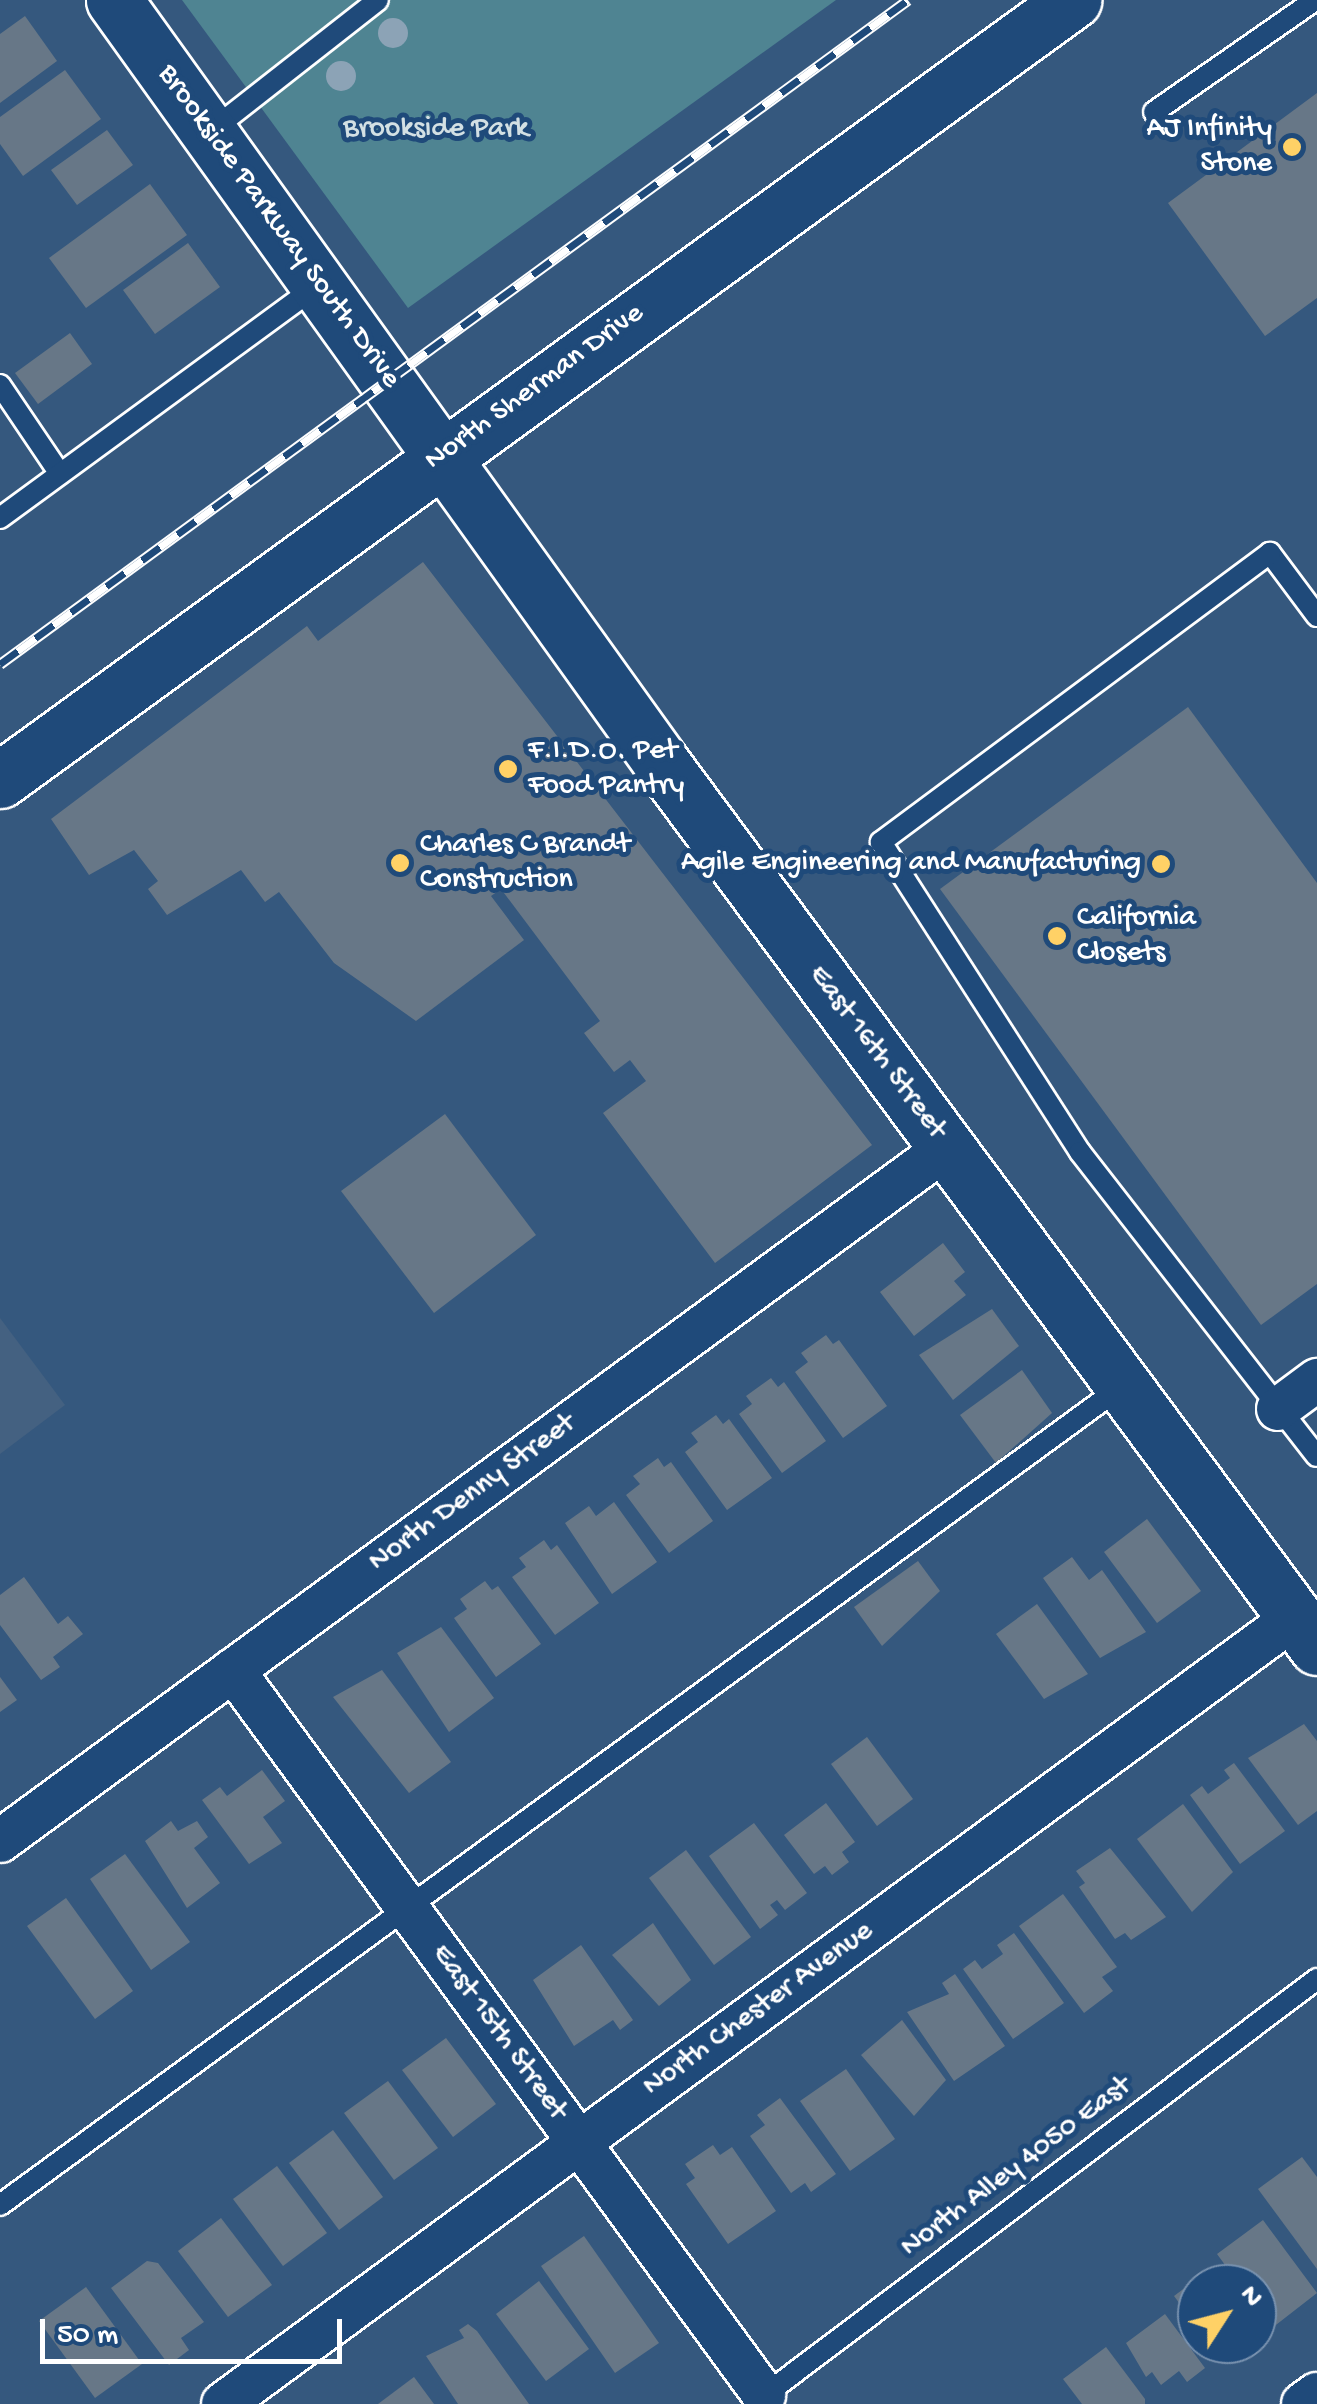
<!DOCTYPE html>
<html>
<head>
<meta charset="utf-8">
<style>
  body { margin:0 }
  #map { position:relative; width:1317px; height:2404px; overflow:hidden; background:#35587e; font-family:"Gochi Hand",sans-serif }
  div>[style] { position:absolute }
  .built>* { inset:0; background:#446181 }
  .green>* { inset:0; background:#4f8492 }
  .building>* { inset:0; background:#677787 }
  .roads { filter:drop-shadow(2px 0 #fff) drop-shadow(-2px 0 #fff) drop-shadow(0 2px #fff) drop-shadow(0 -2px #fff) }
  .lane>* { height:20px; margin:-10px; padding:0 10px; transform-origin:10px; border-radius:10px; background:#1f4a7a }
  .street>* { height:42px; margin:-21px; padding:0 21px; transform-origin:21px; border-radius:21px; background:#1f4a7a }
  .secondary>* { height:55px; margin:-27.5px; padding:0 27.5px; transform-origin:27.5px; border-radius:27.5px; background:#1f4a7a }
  .rail>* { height:11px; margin-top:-5.5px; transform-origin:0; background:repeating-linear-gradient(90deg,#1f4a7a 0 22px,#fff 0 44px); box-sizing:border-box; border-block:2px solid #fff }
  .trees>* { width:30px; height:30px; margin:-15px; border-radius:50%; background:#8ca3b6 }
  .dots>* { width:28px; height:28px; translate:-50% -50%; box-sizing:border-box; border:5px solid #1f4a7a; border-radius:50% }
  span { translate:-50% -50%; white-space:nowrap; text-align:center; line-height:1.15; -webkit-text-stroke:10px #1f4a7a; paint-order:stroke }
  .park-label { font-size:30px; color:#d3e0e4 }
  .poi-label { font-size:30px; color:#fff }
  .right { translate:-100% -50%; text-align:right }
  .left { translate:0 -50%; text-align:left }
  .street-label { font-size:30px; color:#fff }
  .north { position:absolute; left:1177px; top:2264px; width:100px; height:100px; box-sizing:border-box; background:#1f4a7a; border:2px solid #7992af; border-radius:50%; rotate:54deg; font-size:28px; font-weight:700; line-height:40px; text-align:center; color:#fff }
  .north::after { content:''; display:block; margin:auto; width:35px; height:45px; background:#ffd166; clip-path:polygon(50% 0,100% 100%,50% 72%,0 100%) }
  .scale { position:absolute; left:40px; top:2319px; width:302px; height:45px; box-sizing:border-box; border:5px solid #fff; border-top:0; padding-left:12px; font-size:30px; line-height:35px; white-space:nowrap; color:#fff; -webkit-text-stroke:8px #1f4a7a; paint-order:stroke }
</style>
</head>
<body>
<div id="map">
  <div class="built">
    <div style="clip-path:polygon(0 1318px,65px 1405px,0 1454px)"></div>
  </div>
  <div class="green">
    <div style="clip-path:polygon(182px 0,836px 0,408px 308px)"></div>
  </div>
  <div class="building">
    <div style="clip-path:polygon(25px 16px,57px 61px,0 103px,0 34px)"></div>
    <div style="clip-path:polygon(65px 70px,101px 119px,23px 176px,0 144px,0 117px)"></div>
    <div style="clip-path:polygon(1317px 93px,1317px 298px,1265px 336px,1168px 203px)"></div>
    <div style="clip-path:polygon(107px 130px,133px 165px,77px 205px,51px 170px)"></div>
    <div style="clip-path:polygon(150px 184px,187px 235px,86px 308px,49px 258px)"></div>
    <div style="clip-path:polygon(188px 243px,220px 287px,155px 334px,123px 290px)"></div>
    <div style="clip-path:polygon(70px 333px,92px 364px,38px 404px,15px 373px)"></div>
    <div style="clip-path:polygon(423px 562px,872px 1145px,715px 1263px,603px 1113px,646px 1081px,630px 1060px,614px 1072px,584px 1033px,600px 1021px,501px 889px,491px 896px,524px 940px,416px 1021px,334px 963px,279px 892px,265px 902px,241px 870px,167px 915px,148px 889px,158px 881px,134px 850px,89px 875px,51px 819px,307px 626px,318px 641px)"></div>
    <div style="clip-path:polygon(1188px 707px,1317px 883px,1317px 1284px,1261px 1325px,940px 889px)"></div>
    <div style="clip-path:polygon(445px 1114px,536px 1235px,434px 1313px,341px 1191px)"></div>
    <div style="clip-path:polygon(943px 1243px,965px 1272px,954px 1281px,966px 1295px,914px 1336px,880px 1292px)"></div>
    <div style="clip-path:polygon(992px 1309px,1019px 1346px,953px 1400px,919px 1355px)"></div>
    <div style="clip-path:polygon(826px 1335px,833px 1344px,839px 1340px,887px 1406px,843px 1438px,795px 1372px,808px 1362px,801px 1353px)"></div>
    <div style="clip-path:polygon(1022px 1370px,1052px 1413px,996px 1463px,960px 1415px)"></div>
    <div style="clip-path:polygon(771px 1378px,778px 1387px,784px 1382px,826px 1441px,782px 1473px,739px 1414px,752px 1404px,746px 1396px)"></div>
    <div style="clip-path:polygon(716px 1415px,723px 1424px,729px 1419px,772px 1478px,727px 1510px,685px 1452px,698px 1442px,691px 1433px)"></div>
    <div style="clip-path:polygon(658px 1458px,664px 1467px,671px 1462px,713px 1521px,669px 1553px,626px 1495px,640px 1484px,633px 1476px)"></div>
    <div style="clip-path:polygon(614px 1502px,657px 1562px,612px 1594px,565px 1523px,589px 1506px,596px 1516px)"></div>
    <div style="clip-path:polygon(1147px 1519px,1201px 1591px,1157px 1623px,1104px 1552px)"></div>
    <div style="clip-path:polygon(544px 1540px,551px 1550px,557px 1545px,599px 1603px,555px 1635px,512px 1577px,526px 1567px,519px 1558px)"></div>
    <div style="clip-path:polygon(1072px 1557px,1089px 1580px,1102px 1570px,1146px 1632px,1100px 1658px,1043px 1578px)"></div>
    <div style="clip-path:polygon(918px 1561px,940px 1591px,882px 1646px,854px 1607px)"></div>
    <div style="clip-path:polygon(24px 1577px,58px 1624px,68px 1616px,83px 1634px,53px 1657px,60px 1667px,41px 1680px,0 1625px,0 1595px)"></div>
    <div style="clip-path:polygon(485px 1581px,492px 1590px,498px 1586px,541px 1644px,496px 1677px,454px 1618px,467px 1609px,460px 1599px)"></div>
    <div style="clip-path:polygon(1037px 1604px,1088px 1674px,1044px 1699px,996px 1634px)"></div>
    <div style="clip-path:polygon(441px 1627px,494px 1698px,449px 1732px,397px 1653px)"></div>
    <div style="clip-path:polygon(382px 1670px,451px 1762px,409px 1793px,333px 1697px)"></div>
    <div style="clip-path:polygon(0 1677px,17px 1700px,0 1712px)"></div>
    <div style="clip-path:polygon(1304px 1724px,1317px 1741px,1317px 1811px,1298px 1825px,1248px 1758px)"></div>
    <div style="clip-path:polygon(867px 1737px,913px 1799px,877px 1826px,831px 1764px)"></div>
    <div style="clip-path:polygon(1234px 1763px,1285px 1831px,1240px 1864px,1190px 1795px,1202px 1786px,1208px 1794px,1230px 1778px,1224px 1770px)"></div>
    <div style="clip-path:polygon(262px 1770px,285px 1801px,263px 1817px,282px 1843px,249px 1864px,202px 1800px,220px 1787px,227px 1796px)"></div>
    <div style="clip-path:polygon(826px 1803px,855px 1842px,842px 1852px,849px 1862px,832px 1875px,825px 1866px,814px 1874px,784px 1835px)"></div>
    <div style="clip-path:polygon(1183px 1804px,1233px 1872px,1192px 1912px,1137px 1839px)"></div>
    <div style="clip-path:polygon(171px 1821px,178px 1831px,197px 1821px,208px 1837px,194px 1848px,220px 1883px,187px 1908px,145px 1841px)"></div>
    <div style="clip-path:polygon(754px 1823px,807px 1893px,785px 1910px,777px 1900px,770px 1905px,778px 1915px,760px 1929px,709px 1856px)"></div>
    <div style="clip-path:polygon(1110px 1848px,1166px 1917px,1131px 1940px,1125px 1933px,1115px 1939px,1079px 1887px,1085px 1883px,1076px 1871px)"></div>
    <div style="clip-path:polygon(686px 1850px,751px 1937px,714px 1965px,649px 1878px)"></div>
    <div style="clip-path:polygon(125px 1854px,190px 1942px,151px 1970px,90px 1879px)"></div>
    <div style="clip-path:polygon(1063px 1894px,1117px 1967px,1102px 1977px,1113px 1991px,1084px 2013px,1019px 1926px)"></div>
    <div style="clip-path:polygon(66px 1898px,133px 1991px,95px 2019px,27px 1926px)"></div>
    <div style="clip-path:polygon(653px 1923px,691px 1980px,659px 2006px,612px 1955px)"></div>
    <div style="clip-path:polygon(1014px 1933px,1064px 2003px,1013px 2039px,963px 1969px,975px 1960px,982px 1969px,1003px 1954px,997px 1945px)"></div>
    <div style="clip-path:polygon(581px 1945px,633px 2020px,620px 2030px,613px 2020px,574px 2046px,533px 1980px)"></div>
    <div style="clip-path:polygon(955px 1974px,1005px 2046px,954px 2081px,907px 2012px,949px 1994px,942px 1983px)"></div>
    <div style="clip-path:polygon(902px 2020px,946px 2080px,914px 2116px,861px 2055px)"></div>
    <div style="clip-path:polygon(446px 2038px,496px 2104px,453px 2137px,402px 2070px)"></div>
    <div style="clip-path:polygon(846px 2069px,895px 2139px,850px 2171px,800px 2101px)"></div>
    <div style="clip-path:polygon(388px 2081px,438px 2148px,394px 2180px,344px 2113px)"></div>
    <div style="clip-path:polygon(780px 2098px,836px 2174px,811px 2192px,805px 2183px,791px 2193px,750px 2136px,765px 2125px,757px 2115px)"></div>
    <div style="clip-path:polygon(333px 2130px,383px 2197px,339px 2230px,289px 2163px)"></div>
    <div style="clip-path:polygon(713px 2145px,720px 2155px,732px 2147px,776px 2211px,728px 2244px,686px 2184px,695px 2178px,685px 2164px)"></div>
    <div style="clip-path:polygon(1302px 2157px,1317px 2177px,1317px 2269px,1258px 2189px)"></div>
    <div style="clip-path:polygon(277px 2166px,327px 2233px,283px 2266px,233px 2199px)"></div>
    <div style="clip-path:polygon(221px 2218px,272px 2285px,228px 2317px,178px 2251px)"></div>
    <div style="clip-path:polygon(1263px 2220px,1317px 2293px,1272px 2328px,1257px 2308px,1257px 2284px,1239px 2284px,1217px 2254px)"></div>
    <div style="clip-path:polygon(584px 2236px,659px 2343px,615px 2373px,541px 2266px)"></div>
    <div style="clip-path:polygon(147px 2261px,158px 2263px,204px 2322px,181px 2338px,189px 2350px,169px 2365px,111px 2288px)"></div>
    <div style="clip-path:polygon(1210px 2269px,1222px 2284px,1197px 2284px,1197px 2327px,1174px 2296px)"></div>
    <div style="clip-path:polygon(539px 2281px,589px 2349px,546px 2381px,496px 2314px)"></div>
    <div style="clip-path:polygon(86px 2287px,142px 2364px,95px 2398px,39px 2321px)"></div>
    <div style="clip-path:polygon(1165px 2314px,1205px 2368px,1187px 2382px,1179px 2371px,1161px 2385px,1152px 2372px,1146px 2377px,1126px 2343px)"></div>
    <div style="clip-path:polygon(468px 2324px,477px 2331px,529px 2404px,458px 2404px,426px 2356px,464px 2338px,459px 2330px)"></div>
    <div style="clip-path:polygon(1106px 2347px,1145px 2399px,1145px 2404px,1082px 2404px,1063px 2379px)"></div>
    <div style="clip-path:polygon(414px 2377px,434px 2404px,378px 2404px)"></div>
  </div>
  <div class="roads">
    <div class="lane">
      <div style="left:1154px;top:112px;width:196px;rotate:-34.8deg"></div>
      <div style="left:211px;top:131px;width:212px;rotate:-38.1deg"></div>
      <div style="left:0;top:385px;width:107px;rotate:56deg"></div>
      <div style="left:0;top:518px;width:393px;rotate:-36.2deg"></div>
      <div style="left:1317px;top:616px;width:79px;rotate:-126.7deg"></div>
      <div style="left:1270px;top:553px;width:485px;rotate:143.4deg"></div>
      <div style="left:881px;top:842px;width:368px;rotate:57.3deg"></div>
      <div style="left:1080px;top:1152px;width:385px;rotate:52.1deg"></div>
      <div style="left:0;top:2205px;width:1388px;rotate:-36.12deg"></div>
      <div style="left:762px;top:2397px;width:695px;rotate:-36.99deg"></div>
    </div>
    <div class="street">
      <div style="left:1278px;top:1409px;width:49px;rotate:-36.6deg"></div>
      <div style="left:233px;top:1670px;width:899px;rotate:53.78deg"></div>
      <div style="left:0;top:1841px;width:1173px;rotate:-36.22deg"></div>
      <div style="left:223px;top:2404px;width:1330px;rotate:-36.28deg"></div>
      <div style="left:1303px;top:2404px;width:17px;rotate:-36deg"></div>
    </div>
    <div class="secondary">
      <div style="left:114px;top:0;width:937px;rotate:54.34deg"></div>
      <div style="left:660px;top:761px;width:1103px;rotate:53.44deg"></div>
      <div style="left:0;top:780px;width:1327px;rotate:-36.01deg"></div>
    </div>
  </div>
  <div class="rail">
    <div style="left:0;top:664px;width:1125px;rotate:-36.18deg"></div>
  </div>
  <div class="trees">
    <div style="left:393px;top:33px"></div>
    <div style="left:341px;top:76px"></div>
  </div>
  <div class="dots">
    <div style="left:1292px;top:147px;background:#ffd166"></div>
    <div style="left:508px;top:769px;background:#ffd166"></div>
    <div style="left:400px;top:863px;background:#ffd166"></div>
    <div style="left:1161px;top:864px;background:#ffd166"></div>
    <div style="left:1057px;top:936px;background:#ffd166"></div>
  </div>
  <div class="park-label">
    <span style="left:436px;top:130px">Brookside Park</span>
  </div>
  <div class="poi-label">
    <span class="right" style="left:1272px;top:147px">AJ Infinity<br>Stone</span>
    <span class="left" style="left:528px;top:769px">F.I.D.O. Pet<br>Food Pantry</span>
    <span class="left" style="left:420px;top:863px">Charles C Brandt<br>Construction</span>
    <span class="right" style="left:1141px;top:864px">Agile Engineering and Manufacturing</span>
    <span class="left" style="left:1077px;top:936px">California<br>Closets</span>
  </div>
  <div class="street-label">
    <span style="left:278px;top:227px;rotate:54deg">Brookside Parkway South Drive</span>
    <span style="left:535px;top:388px;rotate:-36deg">North Sherman Drive</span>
    <span style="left:876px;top:1053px;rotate:53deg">East 16th Street</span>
    <span style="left:473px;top:1494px;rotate:-36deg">North Denny Street</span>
    <span style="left:759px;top:2010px;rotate:-36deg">North Chester Avenue</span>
    <span style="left:498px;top:2033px;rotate:54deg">East 15th Street</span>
    <span style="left:1017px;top:2168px;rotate:-37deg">North Alley 4050 East</span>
  </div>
  <div class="north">N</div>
  <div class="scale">50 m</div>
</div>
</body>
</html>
